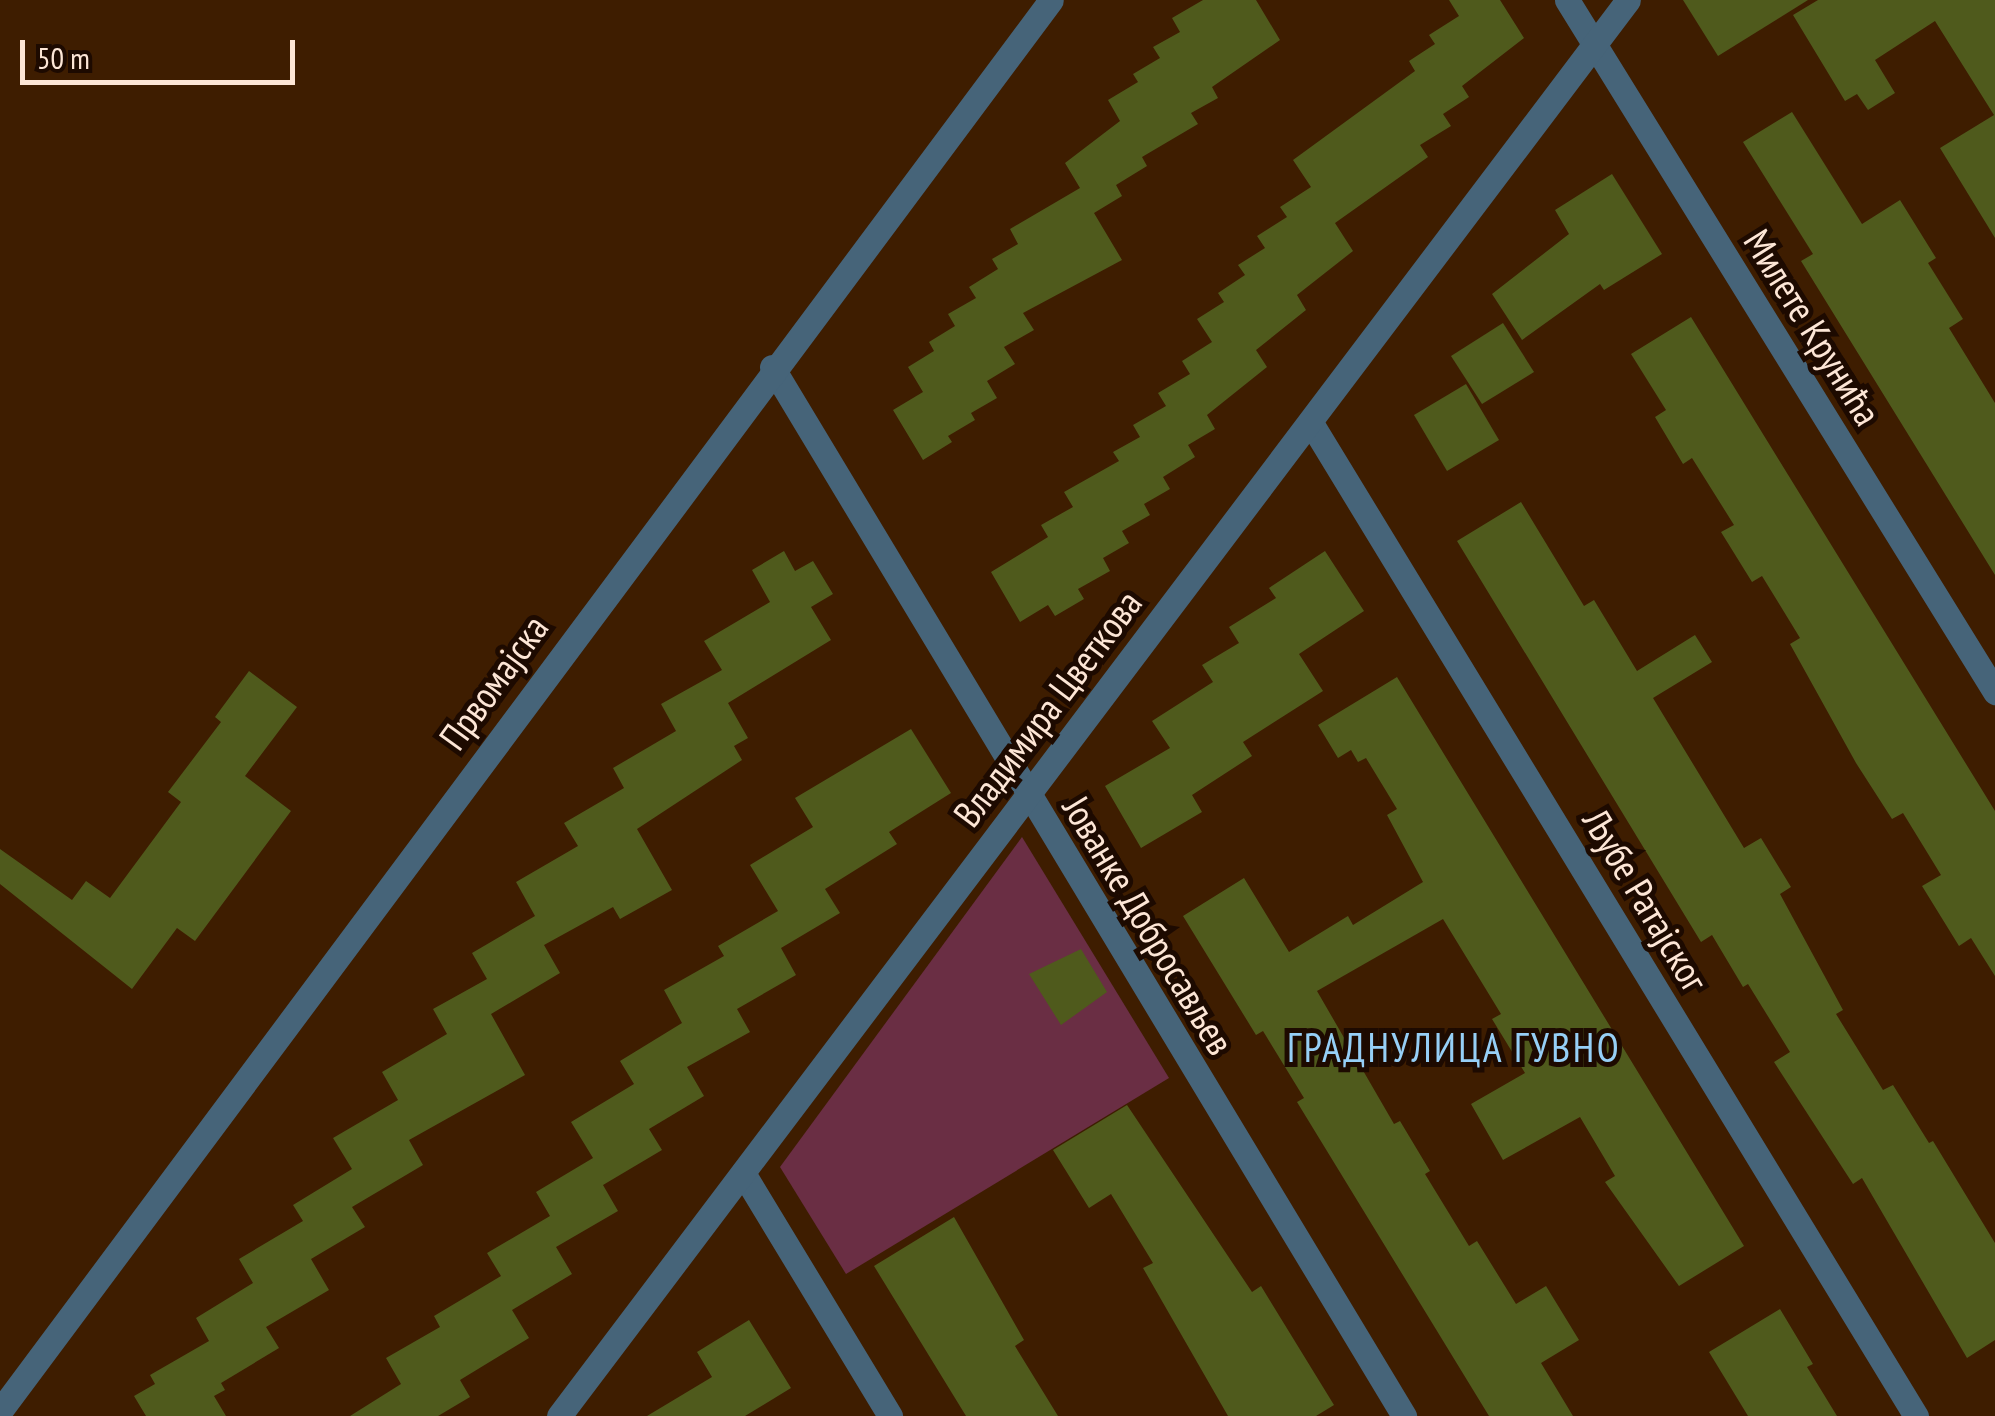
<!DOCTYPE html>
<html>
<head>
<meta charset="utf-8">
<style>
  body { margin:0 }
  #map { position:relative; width:1995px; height:1416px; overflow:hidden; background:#3e1d00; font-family:"PT Sans Narrow",sans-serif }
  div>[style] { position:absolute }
  .green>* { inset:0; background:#6a2e44 }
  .building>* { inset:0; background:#4f5a1c }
  .minor>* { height:25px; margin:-12.5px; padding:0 12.5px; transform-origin:12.5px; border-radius:12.5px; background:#466479 }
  span { translate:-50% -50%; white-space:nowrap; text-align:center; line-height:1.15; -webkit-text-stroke:10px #1d0a00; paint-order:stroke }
  .street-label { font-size:38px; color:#fde6d6 }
  .neighbourhood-label { font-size:40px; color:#96cff6; letter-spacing:2.5px }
  .scale { position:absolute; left:20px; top:40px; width:275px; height:45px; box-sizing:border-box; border:5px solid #fde6d6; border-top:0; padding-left:12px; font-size:30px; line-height:35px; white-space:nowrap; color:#fde6d6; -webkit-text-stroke:8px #1d0a00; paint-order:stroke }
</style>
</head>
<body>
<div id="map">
  <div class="green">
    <div style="clip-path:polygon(1022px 837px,1169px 1078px,846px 1274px,780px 1167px)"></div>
  </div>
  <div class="building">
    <div style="clip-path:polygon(1203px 0,1256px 0,1280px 40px,1212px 87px,1218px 98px,1191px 113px,1198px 124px,1142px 157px,1147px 166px,1116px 185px,1122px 196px,1094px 213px,1122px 260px,1023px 313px,1034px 330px,1004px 347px,1015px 364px,987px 381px,997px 398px,971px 413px,975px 420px,948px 436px,952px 442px,923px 460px,893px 410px,923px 392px,908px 367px,934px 351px,929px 342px,955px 326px,948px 314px,976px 298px,969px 287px,998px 269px,992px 259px,1018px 244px,1010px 229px,1080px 188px,1065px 163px,1120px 121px,1108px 100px,1138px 82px,1133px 74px,1160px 58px,1153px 47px,1180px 32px,1172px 18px)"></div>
    <div style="clip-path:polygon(1449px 0,1500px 0,1524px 38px,1462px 86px,1469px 97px,1443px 114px,1451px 126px,1420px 145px,1428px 157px,1335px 223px,1353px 251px,1297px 295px,1306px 310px,1256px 350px,1267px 367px,1207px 415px,1215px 429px,1188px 445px,1195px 457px,1163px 477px,1170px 489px,1144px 504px,1150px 515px,1122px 531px,1129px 543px,1103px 558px,1110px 571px,1078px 589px,1084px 599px,1055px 616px,1048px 605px,1020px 622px,991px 572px,1048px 537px,1041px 525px,1073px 507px,1064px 492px,1119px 461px,1113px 452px,1140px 437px,1133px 425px,1166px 406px,1158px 393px,1190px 374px,1182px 361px,1212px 342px,1197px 319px,1224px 302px,1218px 293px,1245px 275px,1238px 265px,1265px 248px,1257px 236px,1287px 217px,1280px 207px,1311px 187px,1293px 160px,1415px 71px,1409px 61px,1435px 44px,1429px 35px,1459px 16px)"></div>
    <div style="clip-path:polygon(1683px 0,1808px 0,1718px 56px)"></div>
    <div style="clip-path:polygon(1818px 0,1995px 0,1995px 238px,1940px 148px,1994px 115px,1935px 21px,1875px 60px,1895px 93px,1868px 110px,1857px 94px,1845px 101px,1793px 15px)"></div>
    <div style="clip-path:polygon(1792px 112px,1862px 224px,1900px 200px,1936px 258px,1928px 263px,1963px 319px,1949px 328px,1995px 403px,1995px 575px,1801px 261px,1813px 254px,1743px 142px)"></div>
    <div style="clip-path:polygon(1612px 174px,1662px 254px,1604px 290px,1600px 284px,1522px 340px,1492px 294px,1569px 234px,1555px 210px)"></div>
    <div style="clip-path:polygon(1691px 317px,1995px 811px,1995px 976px,1971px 938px,1959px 946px,1922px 886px,1941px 875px,1903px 813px,1892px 819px,1856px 763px,1790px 644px,1800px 638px,1762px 576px,1752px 582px,1721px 532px,1734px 525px,1692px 458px,1683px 464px,1655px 417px,1666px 410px,1631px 354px)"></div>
    <div style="clip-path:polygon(1503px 323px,1534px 372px,1482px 404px,1451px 356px)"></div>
    <div style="clip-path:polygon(1466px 384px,1499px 440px,1447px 471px,1414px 415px)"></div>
    <div style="clip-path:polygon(1521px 502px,1584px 606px,1594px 600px,1637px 671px,1695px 635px,1712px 662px,1653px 698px,1744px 848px,1761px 838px,1791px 887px,1780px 894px,1843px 1010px,1836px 1014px,1883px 1090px,1893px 1085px,1929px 1143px,1933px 1141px,1995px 1243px,1995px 1340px,1967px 1358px,1862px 1178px,1853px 1184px,1774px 1062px,1790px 1052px,1748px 984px,1743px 987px,1712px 935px,1701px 942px,1457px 541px)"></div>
    <div style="clip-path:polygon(784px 551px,795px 571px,813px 561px,833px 594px,811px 607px,831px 640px,728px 703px,748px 738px,734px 746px,742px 760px,637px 829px,672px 890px,620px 919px,613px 907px,544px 945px,560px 973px,491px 1014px,525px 1075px,409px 1140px,423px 1165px,352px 1207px,365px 1227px,311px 1259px,329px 1290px,266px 1327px,279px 1348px,221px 1383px,225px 1390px,214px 1396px,226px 1416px,146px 1416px,134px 1396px,155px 1384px,150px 1375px,209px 1341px,196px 1318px,253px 1283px,239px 1259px,303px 1221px,293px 1205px,352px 1169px,333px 1138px,398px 1100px,382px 1072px,447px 1034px,433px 1009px,487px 979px,472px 953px,535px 916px,516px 882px,578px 846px,564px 823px,624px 788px,613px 768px,676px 731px,661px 704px,722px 670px,704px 641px,770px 602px,752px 570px)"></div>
    <div style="clip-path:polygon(1325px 551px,1364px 611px,1299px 654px,1323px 691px,1243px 742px,1252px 756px,1192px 795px,1202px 812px,1141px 848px,1105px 786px,1170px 748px,1152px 721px,1213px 682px,1202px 665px,1239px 643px,1229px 627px,1276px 598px,1269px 588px)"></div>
    <div style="clip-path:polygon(249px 671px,297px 707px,245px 776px,291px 811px,195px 941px,177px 928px,132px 989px,0 884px,0 849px,72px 900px,86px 881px,110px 898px,181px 802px,168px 792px,221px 722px,215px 717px)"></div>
    <div style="clip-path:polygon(1397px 677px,1744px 1246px,1679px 1286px,1605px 1182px,1615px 1176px,1580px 1117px,1503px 1160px,1471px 1104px,1525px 1073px,1492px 1019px,1501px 1014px,1443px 919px,1317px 991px,1394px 1124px,1400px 1121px,1430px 1171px,1425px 1174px,1469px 1246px,1477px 1241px,1516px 1304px,1546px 1286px,1579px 1340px,1541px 1363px,1573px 1416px,1489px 1416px,1297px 1102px,1304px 1098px,1263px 1031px,1256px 1035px,1183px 916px,1244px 878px,1289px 952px,1348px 916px,1353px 925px,1423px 882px,1387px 815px,1397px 809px,1366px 758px,1358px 762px,1351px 750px,1338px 758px,1318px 725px)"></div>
    <div style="clip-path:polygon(911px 729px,951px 793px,889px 832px,897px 844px,825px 889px,840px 913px,781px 948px,796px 975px,737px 1009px,750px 1032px,687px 1067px,704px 1096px,649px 1129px,662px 1150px,603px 1185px,618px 1211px,556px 1247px,572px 1274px,512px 1310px,529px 1338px,460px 1380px,470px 1397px,438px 1416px,350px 1416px,401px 1384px,386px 1358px,440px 1327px,434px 1316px,501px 1276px,487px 1253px,550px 1216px,536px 1192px,593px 1158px,571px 1122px,634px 1084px,620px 1061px,682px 1023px,664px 990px,724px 956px,718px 946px,778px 911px,750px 865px,813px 827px,795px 798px)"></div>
    <div style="clip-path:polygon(1081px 949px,1107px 992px,1061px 1025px,1029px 974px)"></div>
    <div style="clip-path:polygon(1127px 1105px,1252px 1292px,1261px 1286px,1334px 1405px,1316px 1416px,1228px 1416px,1143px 1268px,1153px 1263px,1111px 1194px,1089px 1208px,1053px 1150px)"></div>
    <div style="clip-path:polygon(954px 1217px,1024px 1340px,1015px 1346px,1058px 1416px,966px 1416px,874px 1266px)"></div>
    <div style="clip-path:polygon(1780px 1309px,1813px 1364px,1807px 1367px,1837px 1416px,1748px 1416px,1709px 1352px)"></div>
    <div style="clip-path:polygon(749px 1320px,791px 1388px,745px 1416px,647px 1416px,712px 1377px,697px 1352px)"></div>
  </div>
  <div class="minor">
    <div style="left:1567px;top:0;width:814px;rotate:58.26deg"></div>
    <div style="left:772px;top:367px;width:1225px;rotate:58.93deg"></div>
    <div style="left:1311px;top:423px;width:1163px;rotate:58.65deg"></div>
    <div style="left:743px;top:1173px;width:284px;rotate:58.8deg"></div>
    <div style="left:0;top:1411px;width:1759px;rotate:-53.32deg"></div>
    <div style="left:559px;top:1416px;width:1774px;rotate:-52.95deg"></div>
  </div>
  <div class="street-label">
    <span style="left:1813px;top:327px;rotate:58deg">Милете Крунића</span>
    <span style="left:493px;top:682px;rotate:-54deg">Првомајска</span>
    <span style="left:1047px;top:708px;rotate:-53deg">Владимира Цветкова</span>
    <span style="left:1646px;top:900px;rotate:59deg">Љубе Ратајског</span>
    <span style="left:1149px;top:925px;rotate:59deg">Јованке Добросављев</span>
  </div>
  <div class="neighbourhood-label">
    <span style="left:1454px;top:1047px">ГРАДНУЛИЦА ГУВНО</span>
  </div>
  <div class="scale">50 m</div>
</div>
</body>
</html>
